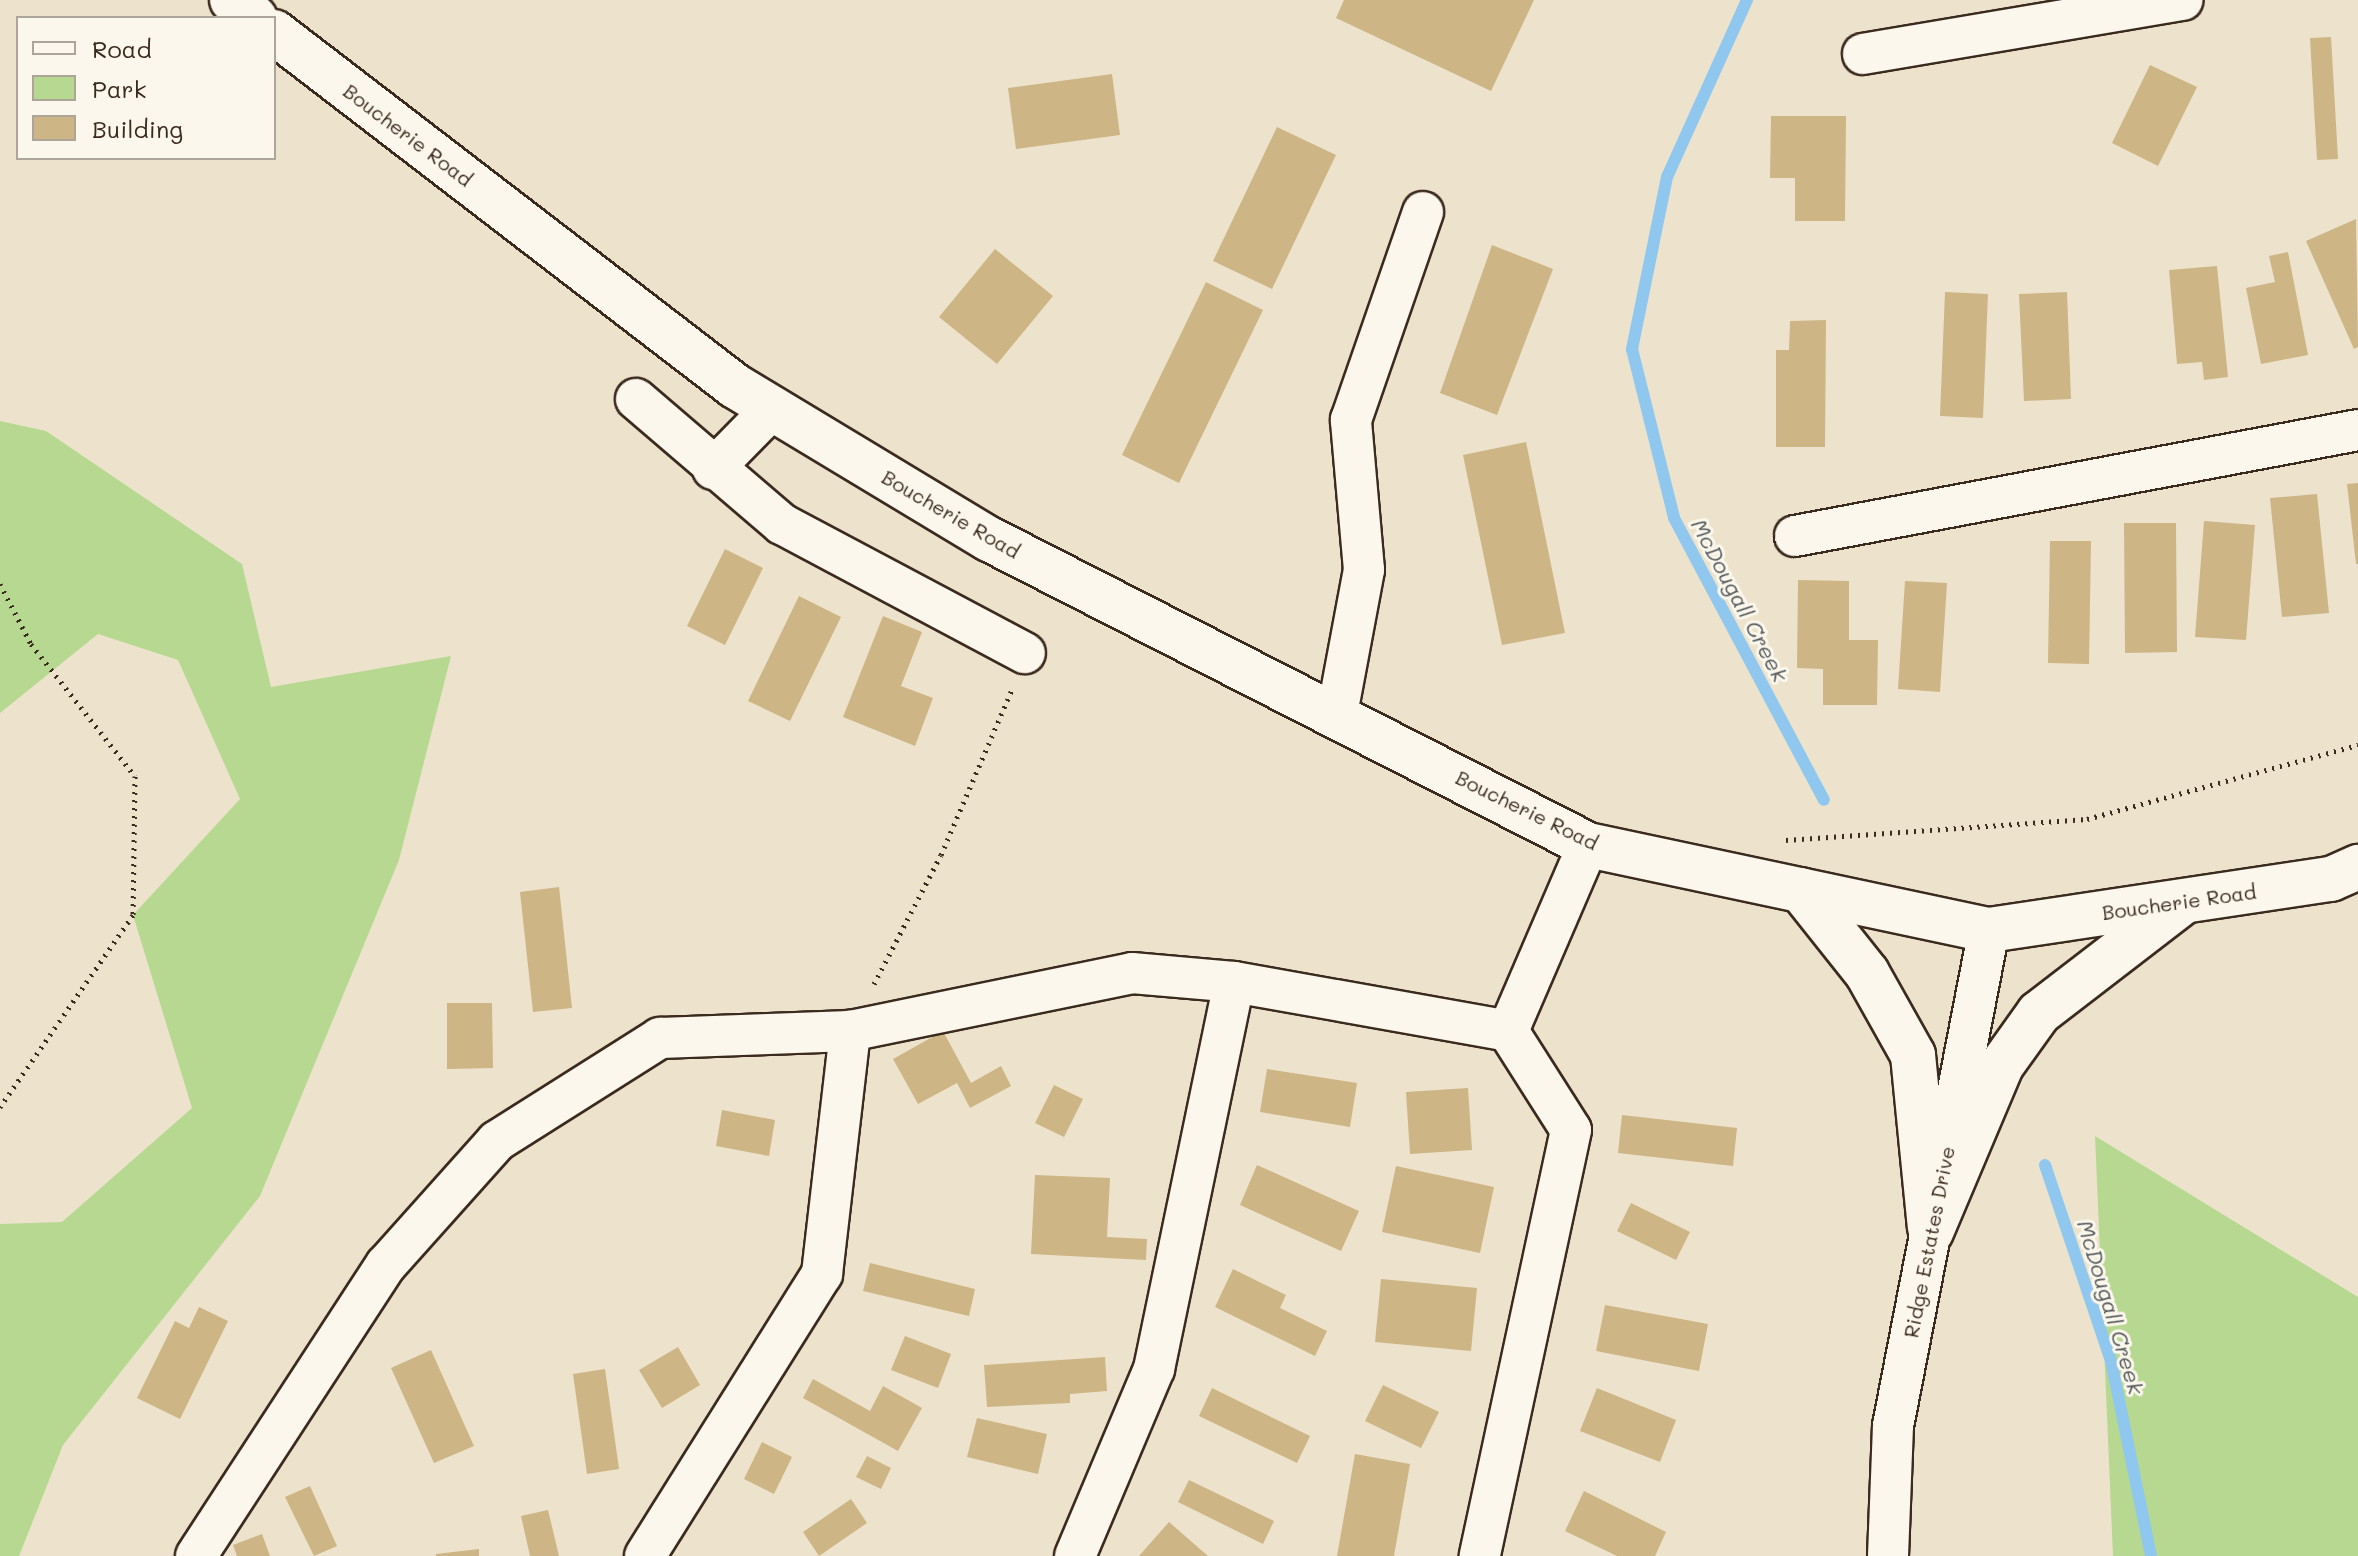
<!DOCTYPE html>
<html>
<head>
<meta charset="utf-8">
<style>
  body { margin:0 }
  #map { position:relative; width:2358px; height:1556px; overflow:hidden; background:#ede3cd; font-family:Mali,sans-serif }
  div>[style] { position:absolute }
  .green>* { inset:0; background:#b7d891 }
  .stream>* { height:12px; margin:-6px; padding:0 6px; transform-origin:6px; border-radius:6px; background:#90c7ee }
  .building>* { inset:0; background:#cdb585 }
  .path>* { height:5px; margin-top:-2.5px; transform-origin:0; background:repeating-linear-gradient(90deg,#3b2a1e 0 2px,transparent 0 8px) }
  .roads { filter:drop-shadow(2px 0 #3b2a1e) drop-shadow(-2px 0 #3b2a1e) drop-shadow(0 2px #3b2a1e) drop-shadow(0 -2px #3b2a1e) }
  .minor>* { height:40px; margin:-20px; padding:0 20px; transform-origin:20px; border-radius:20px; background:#fbf7ec }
  .major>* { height:44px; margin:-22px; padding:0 22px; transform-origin:22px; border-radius:22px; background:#fbf7ec }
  span { translate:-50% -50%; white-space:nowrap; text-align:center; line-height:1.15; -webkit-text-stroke:6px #fbf7ec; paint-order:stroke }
  .street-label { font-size:20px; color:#3b2a1e }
  .water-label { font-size:22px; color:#54595c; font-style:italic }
  .legend { position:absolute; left:16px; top:16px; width:260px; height:144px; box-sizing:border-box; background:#fbf7ec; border:2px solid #aea59a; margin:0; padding:10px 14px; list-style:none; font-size:24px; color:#3b2a1e }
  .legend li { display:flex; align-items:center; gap:16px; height:40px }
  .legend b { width:40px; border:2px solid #aea59a }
</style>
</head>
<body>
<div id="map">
  <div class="green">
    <div style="clip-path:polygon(0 421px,46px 431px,242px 564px,271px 687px,451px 656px,399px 860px,260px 1196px,63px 1445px,19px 1556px,0 1556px,0 1224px,62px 1222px,192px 1108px,133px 915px,240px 799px,178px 660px,98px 634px,0 713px)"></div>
    <div style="clip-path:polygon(2095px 1136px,2358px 1297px,2358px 1556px,2113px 1556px)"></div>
  </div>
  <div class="stream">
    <div style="left:1747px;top:0;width:194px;rotate:114.3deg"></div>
    <div style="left:1667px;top:177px;width:176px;rotate:101.5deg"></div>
    <div style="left:1632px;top:349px;width:174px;rotate:76deg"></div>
    <div style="left:1674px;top:518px;width:319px;rotate:62deg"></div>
    <div style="left:2045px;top:1165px;width:207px;rotate:71.4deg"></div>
    <div style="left:2111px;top:1361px;width:199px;rotate:78.4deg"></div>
  </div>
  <div class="building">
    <div style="clip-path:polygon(1344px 0,1534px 0,1491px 91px,1336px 18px)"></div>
    <div style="clip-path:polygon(2331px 37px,2338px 159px,2317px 160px,2310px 38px)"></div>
    <div style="clip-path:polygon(2150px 65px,2197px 87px,2158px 166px,2112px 143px)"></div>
    <div style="clip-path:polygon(1112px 74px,1120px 135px,1016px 149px,1008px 88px)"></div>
    <div style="clip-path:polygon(1771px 116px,1846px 116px,1845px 221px,1795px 221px,1795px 178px,1770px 178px)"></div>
    <div style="clip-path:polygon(1277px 127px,1336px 155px,1272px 289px,1213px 261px)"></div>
    <div style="clip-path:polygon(2356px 219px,2358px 347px,2354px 349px,2306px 241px)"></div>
    <div style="clip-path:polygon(1492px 245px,1553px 269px,1497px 415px,1440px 393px)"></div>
    <div style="clip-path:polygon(995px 249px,1053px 296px,997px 364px,939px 317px)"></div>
    <div style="clip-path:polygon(2288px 252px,2308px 355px,2261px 364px,2246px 288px,2275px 282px,2269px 256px)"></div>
    <div style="clip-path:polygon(2217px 266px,2228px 377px,2204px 380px,2202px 362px,2177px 364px,2169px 270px)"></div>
    <div style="clip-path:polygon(1206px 282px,1263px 310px,1179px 483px,1122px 455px)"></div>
    <div style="clip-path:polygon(1945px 292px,1988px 294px,1983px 418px,1940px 416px)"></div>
    <div style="clip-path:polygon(2067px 292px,2071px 399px,2024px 401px,2019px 294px)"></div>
    <div style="clip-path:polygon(1826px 320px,1825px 447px,1776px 447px,1776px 350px,1789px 350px,1790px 321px)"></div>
    <div style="clip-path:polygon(1526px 442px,1565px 633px,1502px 645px,1463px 455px)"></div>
    <div style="clip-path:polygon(2358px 483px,2358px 564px,2356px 564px,2347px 484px)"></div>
    <div style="clip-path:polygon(2317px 494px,2329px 613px,2282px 617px,2270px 498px)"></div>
    <div style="clip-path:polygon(2204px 521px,2255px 525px,2246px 640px,2195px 637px)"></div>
    <div style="clip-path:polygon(2124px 523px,2176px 523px,2177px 652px,2125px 653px)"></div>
    <div style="clip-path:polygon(2050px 541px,2091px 541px,2089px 664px,2048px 663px)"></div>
    <div style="clip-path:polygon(725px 549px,763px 568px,725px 645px,687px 626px)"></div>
    <div style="clip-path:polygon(1798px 580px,1849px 581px,1849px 640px,1878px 640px,1877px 705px,1823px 705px,1823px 669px,1797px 668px)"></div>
    <div style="clip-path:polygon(1905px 581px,1947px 583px,1940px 692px,1898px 689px)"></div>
    <div style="clip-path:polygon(799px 596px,841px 617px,790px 721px,748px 701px)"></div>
    <div style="clip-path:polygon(883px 616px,922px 632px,901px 686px,933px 698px,915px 746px,843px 717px)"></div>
    <div style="clip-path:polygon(559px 887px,572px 1008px,533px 1012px,520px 892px)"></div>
    <div style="clip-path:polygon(447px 1003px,492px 1003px,493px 1068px,447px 1069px)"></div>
    <div style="clip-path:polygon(943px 1031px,971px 1083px,1001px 1066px,1011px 1086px,970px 1108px,957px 1083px,918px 1104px,893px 1059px)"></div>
    <div style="clip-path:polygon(1267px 1069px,1357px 1083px,1350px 1127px,1260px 1112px)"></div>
    <div style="clip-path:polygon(1054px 1085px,1083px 1099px,1064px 1137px,1035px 1123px)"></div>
    <div style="clip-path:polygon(1468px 1088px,1472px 1150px,1410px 1154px,1406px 1092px)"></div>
    <div style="clip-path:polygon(722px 1110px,775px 1120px,769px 1156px,716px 1146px)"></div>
    <div style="clip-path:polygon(1622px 1115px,1737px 1128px,1733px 1166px,1618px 1153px)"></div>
    <div style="clip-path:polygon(1257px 1165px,1359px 1211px,1341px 1251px,1240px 1205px)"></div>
    <div style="clip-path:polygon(1396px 1166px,1494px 1187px,1480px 1253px,1382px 1232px)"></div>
    <div style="clip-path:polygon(1035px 1175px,1110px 1178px,1107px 1237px,1147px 1239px,1146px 1260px,1031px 1254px)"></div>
    <div style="clip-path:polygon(1631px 1203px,1690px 1232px,1676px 1260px,1617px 1231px)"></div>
    <div style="clip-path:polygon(870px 1263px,975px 1289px,969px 1316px,863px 1291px)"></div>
    <div style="clip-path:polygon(1233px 1269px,1286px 1295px,1280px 1308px,1327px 1331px,1315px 1356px,1215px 1307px)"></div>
    <div style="clip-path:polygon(1381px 1279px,1477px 1288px,1471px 1351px,1375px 1342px)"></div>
    <div style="clip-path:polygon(1605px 1305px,1708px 1324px,1699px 1371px,1596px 1351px)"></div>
    <div style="clip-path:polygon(199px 1307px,228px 1321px,180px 1419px,137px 1398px,175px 1321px,189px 1328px)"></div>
    <div style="clip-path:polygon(905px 1336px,951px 1354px,938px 1388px,891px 1370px)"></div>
    <div style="clip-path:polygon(678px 1347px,700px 1385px,662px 1408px,639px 1370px)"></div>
    <div style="clip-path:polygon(431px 1350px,474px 1446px,434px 1463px,391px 1368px)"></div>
    <div style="clip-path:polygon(1105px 1357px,1107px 1391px,1070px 1394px,1070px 1403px,987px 1407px,984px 1365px)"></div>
    <div style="clip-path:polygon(605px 1369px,619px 1469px,587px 1474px,573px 1374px)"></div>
    <div style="clip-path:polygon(813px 1379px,870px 1411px,883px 1386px,922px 1408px,898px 1451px,803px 1398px)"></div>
    <div style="clip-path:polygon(1383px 1385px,1439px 1412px,1421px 1448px,1365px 1421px)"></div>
    <div style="clip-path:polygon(1212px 1388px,1310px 1436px,1297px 1463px,1199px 1416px)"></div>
    <div style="clip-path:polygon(1597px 1388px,1676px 1420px,1660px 1462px,1580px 1431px)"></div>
    <div style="clip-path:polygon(977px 1418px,1047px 1434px,1038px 1474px,967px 1457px)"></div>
    <div style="clip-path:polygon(762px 1442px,792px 1457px,774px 1494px,744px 1479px)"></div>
    <div style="clip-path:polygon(1355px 1454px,1410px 1464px,1394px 1556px,1337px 1556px)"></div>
    <div style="clip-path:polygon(867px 1456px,891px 1468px,881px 1489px,856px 1477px)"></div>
    <div style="clip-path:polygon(1189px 1480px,1274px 1521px,1263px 1544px,1178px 1502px)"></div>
    <div style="clip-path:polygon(310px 1486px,337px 1546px,314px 1556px,285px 1497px)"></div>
    <div style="clip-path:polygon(1584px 1491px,1666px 1532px,1655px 1556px,1617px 1556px,1565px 1531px)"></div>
    <div style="clip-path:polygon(851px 1499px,867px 1523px,819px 1556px,803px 1532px)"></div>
    <div style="clip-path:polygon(548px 1510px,559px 1556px,530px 1556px,521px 1516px)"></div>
    <div style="clip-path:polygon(1169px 1522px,1208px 1556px,1139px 1556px)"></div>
    <div style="clip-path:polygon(262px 1534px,270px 1556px,237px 1556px,233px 1545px)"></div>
    <div style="clip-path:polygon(479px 1549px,479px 1556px,436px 1556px,436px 1554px)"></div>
  </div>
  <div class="path">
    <div style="left:0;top:584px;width:68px;rotate:62.7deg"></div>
    <div style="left:31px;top:644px;width:168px;rotate:51.8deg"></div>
    <div style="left:135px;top:776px;width:139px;rotate:90.8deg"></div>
    <div style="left:133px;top:915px;width:234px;rotate:124.7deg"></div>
    <div style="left:1786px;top:840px;width:302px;rotate:-4deg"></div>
    <div style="left:2087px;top:819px;width:281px;rotate:-15.3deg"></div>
    <div style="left:874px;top:984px;width:145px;rotate:-62.6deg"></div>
    <div style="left:941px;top:855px;width:181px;rotate:-66.8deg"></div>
  </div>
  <div class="roads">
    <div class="minor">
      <div style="left:1863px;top:54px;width:324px;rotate:-9.6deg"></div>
      <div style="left:636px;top:399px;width:192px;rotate:40.6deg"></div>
      <div style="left:782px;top:524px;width:275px;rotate:28deg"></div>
      <div style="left:713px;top:469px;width:84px;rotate:-45.5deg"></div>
      <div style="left:1795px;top:536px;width:573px;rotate:-10.66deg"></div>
      <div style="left:1337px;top:714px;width:147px;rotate:-79.4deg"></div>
      <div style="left:1364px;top:570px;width:151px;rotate:-95deg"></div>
      <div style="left:1351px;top:420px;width:220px;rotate:-70.9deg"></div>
      <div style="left:1508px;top:1031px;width:202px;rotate:-66.7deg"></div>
      <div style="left:196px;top:1556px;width:348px;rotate:-56.9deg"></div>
      <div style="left:386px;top:1265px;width:166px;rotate:-48.2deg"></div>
      <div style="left:497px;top:1141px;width:193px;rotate:-32.3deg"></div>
      <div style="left:660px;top:1038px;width:190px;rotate:-2.1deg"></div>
      <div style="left:850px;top:1031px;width:288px;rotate:-11.6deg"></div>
      <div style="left:1132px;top:973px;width:102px;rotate:5deg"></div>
      <div style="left:1234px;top:982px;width:278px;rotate:10.1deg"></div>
      <div style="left:1508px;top:1031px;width:117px;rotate:57.5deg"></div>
      <div style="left:1571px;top:1130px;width:436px;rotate:102.1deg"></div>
      <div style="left:645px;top:1556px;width:333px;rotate:-57.9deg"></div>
      <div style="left:822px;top:1274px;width:245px;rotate:-83.4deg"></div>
      <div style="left:1075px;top:1556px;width:203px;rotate:-67.1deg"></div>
      <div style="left:1154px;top:1369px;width:395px;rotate:-78.3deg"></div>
      <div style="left:1888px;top:1556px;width:130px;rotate:-87.8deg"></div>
      <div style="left:1893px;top:1426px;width:505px;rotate:-79.05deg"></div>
    </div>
    <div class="major">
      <div style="left:232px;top:0;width:29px;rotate:38deg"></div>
      <div style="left:274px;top:32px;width:581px;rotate:37.52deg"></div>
      <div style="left:735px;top:386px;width:297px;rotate:31.1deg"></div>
      <div style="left:989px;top:539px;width:673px;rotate:27.06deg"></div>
      <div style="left:1588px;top:845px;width:410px;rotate:12deg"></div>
      <div style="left:1989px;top:930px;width:346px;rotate:-8.5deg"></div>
      <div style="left:2331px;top:879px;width:30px;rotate:-24deg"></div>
      <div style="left:1801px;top:890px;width:106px;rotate:51.5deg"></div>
      <div style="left:1867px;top:973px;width:94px;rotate:60.7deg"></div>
      <div style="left:1913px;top:1055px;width:173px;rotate:84.4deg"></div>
      <div style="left:1931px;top:1232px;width:180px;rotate:-67.1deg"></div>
      <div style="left:2001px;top:1066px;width:65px;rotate:-54.4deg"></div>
      <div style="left:2039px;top:1013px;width:177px;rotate:-37.6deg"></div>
    </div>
  </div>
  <div class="street-label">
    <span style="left:408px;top:135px;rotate:37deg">Boucherie Road</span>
    <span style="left:951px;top:514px;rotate:30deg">Boucherie Road</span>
    <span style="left:1527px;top:810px;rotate:26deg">Boucherie Road</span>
    <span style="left:2179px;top:902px;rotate:-8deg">Boucherie Road</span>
    <span style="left:1929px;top:1242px;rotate:-79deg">Ridge Estates Drive</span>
  </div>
  <div class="water-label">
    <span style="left:1740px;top:600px;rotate:62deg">McDougall Creek</span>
    <span style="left:2111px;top:1307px;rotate:73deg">McDougall Creek</span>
  </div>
  <ul class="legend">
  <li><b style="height:10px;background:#fbf7ec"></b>Road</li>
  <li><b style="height:22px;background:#b7d891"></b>Park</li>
  <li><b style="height:22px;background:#cdb585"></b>Building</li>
  </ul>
</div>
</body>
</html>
